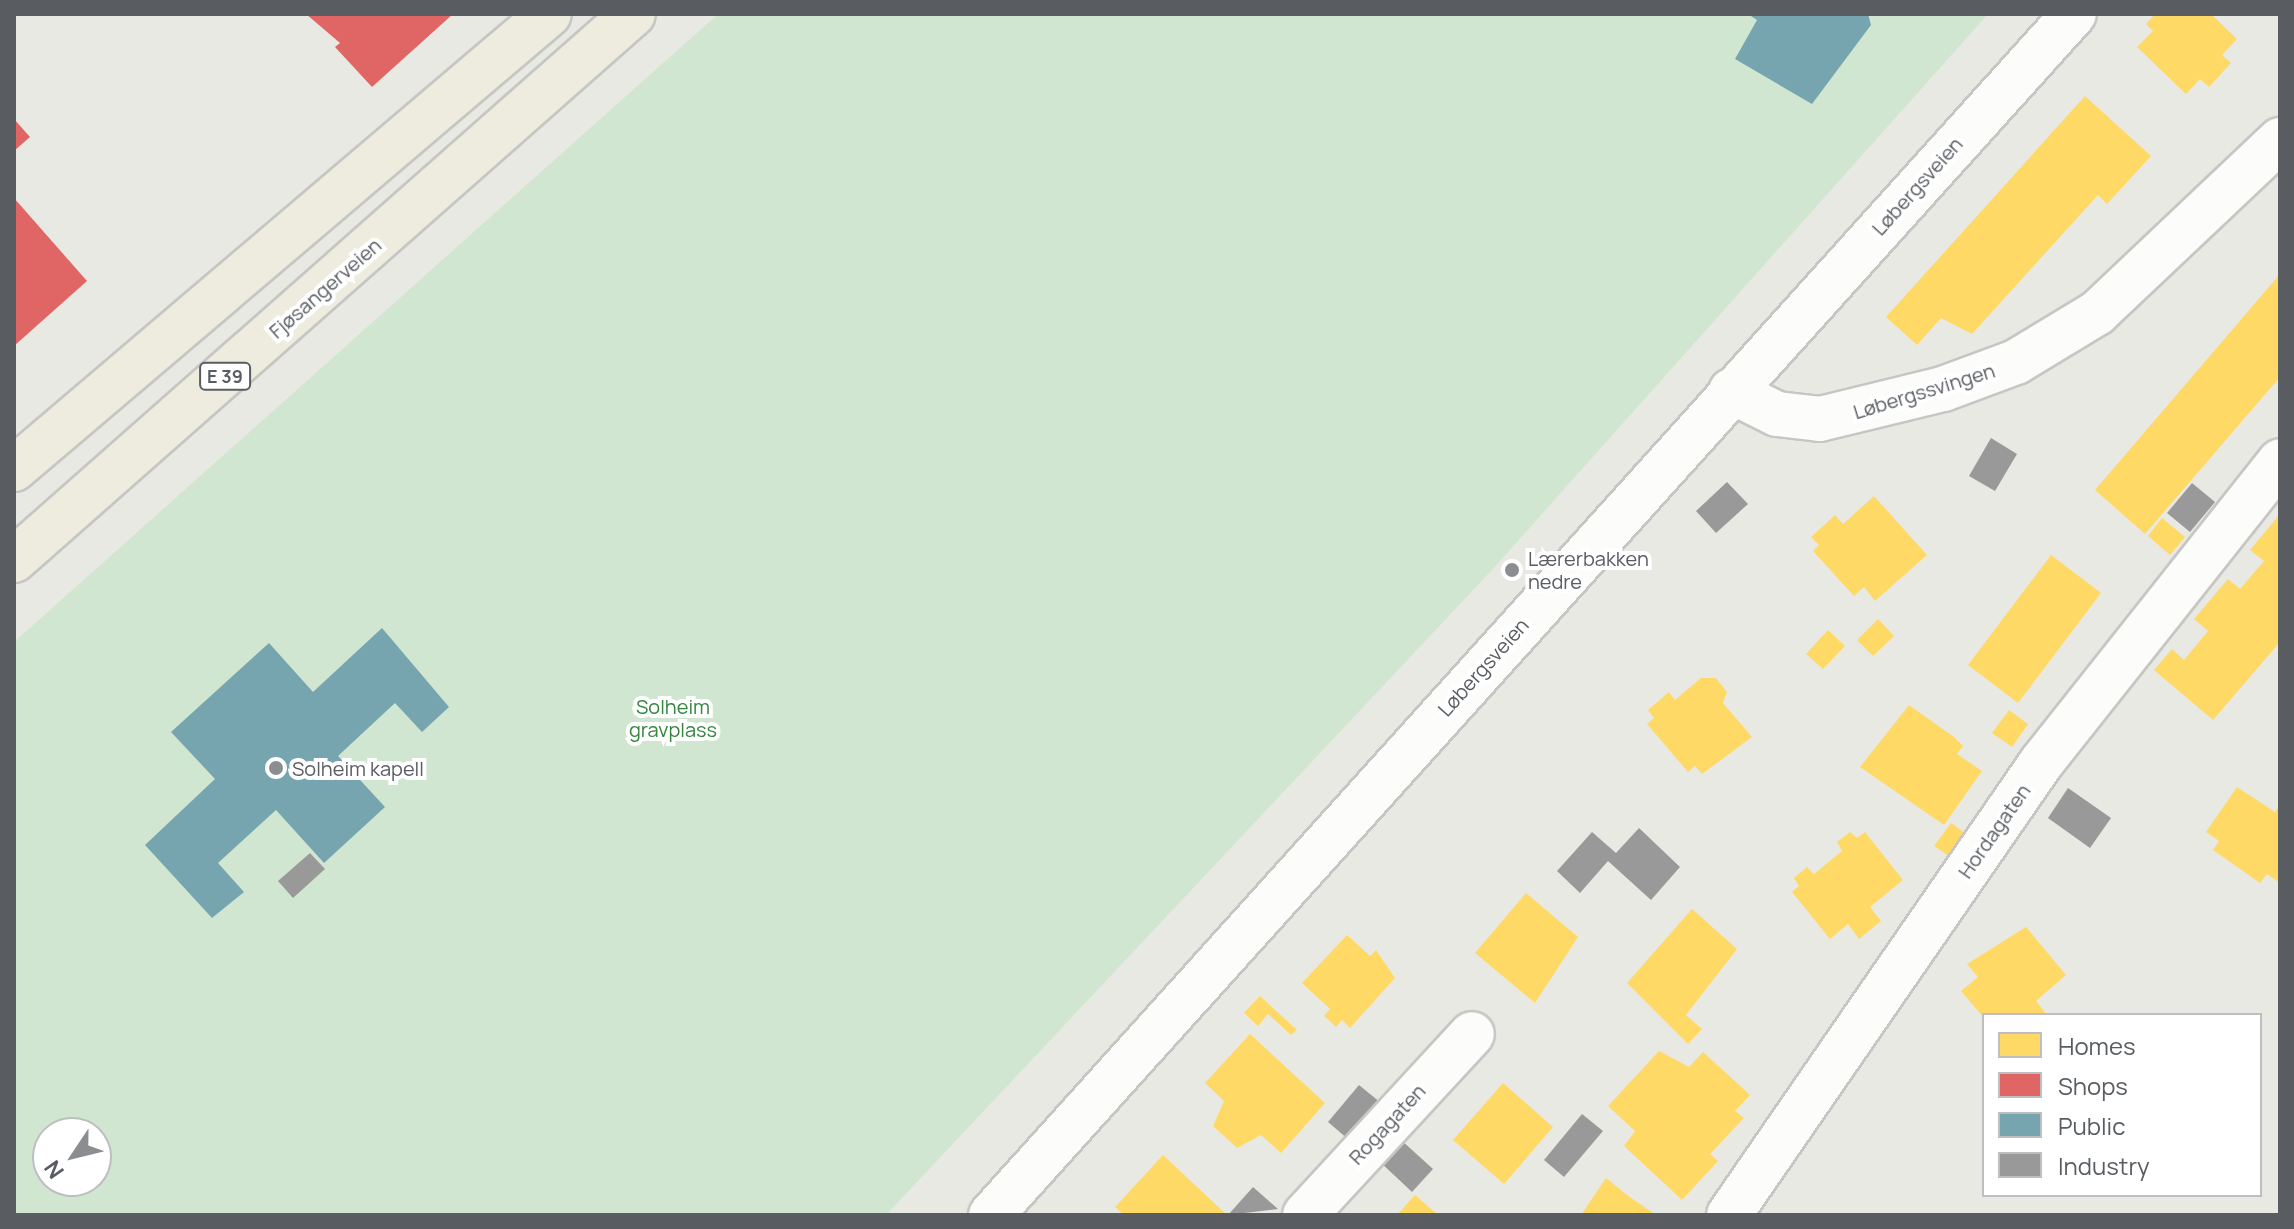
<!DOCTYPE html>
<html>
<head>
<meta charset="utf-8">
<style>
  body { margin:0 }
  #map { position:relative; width:2294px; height:1229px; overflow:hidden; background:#e9e9e4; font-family:Manrope,sans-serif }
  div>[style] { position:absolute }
  .green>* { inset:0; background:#d1e6d0 }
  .homes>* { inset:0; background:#ffd966 }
  .shops>* { inset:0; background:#e06666 }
  .public>* { inset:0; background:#76a5af }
  .industry>* { inset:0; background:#999 }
  .roads { filter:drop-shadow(2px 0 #c6c6c4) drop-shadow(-2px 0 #c6c6c4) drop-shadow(0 2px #c6c6c4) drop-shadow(0 -2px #c6c6c4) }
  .street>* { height:44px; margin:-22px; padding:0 22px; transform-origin:22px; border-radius:22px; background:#fcfcfb }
  .secondary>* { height:44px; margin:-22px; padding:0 22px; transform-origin:22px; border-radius:22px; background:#fcfcfb }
  .highway>* { height:44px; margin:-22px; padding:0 22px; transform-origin:22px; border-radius:22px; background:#eeecdf }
  .dots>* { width:22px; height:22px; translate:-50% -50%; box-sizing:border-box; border:4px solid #fff; border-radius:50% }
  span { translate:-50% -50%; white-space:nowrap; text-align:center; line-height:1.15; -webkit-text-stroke:8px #fff; paint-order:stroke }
  .shield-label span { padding:2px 6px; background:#fff; border:2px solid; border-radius:6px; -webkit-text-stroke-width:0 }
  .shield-label { font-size:18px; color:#595d62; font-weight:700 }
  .street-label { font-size:20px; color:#595d62 }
  .poi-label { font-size:20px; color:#595d62 }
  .left { translate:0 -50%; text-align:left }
  .park-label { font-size:20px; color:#35853f }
  .frame { position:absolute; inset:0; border:16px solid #595d62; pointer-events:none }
  .legend { position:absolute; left:1982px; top:1013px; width:280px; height:184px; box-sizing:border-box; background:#fff; border:2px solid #bdbec0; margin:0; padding:10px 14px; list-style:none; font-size:24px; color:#595d62 }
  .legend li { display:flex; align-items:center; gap:16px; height:40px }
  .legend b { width:40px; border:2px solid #bdbec0 }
  .north { position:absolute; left:32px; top:1117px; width:80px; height:80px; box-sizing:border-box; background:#fff; border:2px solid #bdbec0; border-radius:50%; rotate:235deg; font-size:22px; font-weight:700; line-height:32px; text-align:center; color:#595d62 }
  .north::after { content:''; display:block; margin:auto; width:28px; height:36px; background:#8b8e90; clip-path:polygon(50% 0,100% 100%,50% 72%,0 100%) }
</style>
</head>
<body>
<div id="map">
  <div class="green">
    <div style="clip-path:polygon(evenodd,718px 14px,1988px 14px,1492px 570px,886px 1215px,14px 1215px,14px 642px,718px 14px,48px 1133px,96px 1133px,96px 1181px,48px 1181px,48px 1133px)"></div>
  </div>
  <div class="homes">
    <div style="clip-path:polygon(2155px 14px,2211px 14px,2237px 39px,2222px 55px,2231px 63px,2209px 87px,2200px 79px,2186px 94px,2137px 47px,2153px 31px,2146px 24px)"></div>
    <div style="clip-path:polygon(2085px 96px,2151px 156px,2107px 204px,2098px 195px,1972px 334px,1941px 318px,1917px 345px,1886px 317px)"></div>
    <div style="clip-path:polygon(2280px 274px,2280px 377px,2145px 534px,2095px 490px)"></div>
    <div style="clip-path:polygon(1874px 496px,1927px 555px,1875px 601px,1864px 587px,1854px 596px,1813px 551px,1819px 545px,1811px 537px,1835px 515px,1843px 524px)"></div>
    <div style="clip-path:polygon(2280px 514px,2280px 642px,2213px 720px,2154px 670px,2172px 649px,2184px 660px,2208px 631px,2194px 619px,2228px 579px,2240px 589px,2264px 561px,2250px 550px)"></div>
    <div style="clip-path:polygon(2162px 518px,2185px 537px,2170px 555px,2148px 536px)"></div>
    <div style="clip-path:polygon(2051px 555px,2101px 593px,2018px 703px,1968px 665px)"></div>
    <div style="clip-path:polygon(1878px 619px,1894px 636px,1873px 656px,1857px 640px)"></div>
    <div style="clip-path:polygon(1828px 630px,1845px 646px,1823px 669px,1806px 654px)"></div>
    <div style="clip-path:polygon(1701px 678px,1716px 678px,1727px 692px,1723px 703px,1752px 737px,1702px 774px,1695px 766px,1688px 772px,1647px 724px,1654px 718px,1648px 710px,1669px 692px,1675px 700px)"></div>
    <div style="clip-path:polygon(1909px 705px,1954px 737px,1963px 746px,1957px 754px,1982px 771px,1944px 825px,1860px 767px)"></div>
    <div style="clip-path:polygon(2009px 710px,2028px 724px,2012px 747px,1992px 733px)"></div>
    <div style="clip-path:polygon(2237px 787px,2275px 812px,2280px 805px,2280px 883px,2267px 874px,2260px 883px,2213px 850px,2219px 841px,2206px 832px)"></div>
    <div style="clip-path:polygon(1951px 823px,1965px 833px,1949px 856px,1934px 846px)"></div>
    <div style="clip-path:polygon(1850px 832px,1857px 838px,1865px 832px,1903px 880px,1870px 907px,1881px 921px,1859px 939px,1848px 924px,1830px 939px,1792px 892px,1799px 886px,1794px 878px,1807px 867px,1814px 874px,1842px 851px,1837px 842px)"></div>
    <div style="clip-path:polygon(1526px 893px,1578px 937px,1535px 1003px,1475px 953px)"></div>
    <div style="clip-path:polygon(1692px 909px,1737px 949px,1686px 1015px,1702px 1029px,1688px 1044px,1627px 983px)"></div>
    <div style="clip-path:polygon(2026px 927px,2066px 975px,2036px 1001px,2047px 1015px,1984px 1018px,1961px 991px,1978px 977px,1967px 964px)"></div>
    <div style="clip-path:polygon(1347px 935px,1370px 956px,1376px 950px,1395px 978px,1350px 1028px,1342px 1020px,1336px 1027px,1324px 1016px,1330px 1009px,1302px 983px)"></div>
    <div style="clip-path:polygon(1260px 996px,1297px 1030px,1291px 1035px,1268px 1014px,1258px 1026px,1244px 1013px)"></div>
    <div style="clip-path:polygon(1250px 1034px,1325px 1103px,1281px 1153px,1261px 1135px,1237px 1148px,1213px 1126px,1224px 1101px,1205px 1083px)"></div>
    <div style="clip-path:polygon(1659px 1051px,1689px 1067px,1703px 1052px,1750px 1095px,1735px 1111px,1744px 1118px,1710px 1154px,1718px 1161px,1682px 1200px,1624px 1146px,1635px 1131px,1608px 1106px)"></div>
    <div style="clip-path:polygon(1503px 1083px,1553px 1127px,1504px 1184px,1453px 1140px)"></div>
    <div style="clip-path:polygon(1163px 1155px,1227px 1215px,1124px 1215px,1115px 1207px)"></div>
    <div style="clip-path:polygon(1606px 1178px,1627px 1195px,1656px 1215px,1581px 1215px)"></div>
    <div style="clip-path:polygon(1415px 1195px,1438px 1215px,1397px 1215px)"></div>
  </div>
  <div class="shops">
    <div style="clip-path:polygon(306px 14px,453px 14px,372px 87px,335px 47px,340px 43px)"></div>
    <div style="clip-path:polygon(14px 119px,30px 137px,14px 151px)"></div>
    <div style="clip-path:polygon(14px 198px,87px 281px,14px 346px)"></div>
  </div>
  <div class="public">
    <div style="clip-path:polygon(1748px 14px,1868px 14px,1871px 25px,1812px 104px,1735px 59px,1757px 20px)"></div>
    <div style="clip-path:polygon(382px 628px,449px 707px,422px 732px,395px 703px,338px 756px,385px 807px,324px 863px,276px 810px,218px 863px,244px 892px,212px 918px,145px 845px,215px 779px,171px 732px,269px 643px,313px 692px)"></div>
  </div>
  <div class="industry">
    <div style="clip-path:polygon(1991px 438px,2017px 454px,1995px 491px,1969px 476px)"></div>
    <div style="clip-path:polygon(1727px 482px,1748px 504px,1716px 533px,1696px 511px)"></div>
    <div style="clip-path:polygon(2192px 483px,2215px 502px,2190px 532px,2167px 513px)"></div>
    <div style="clip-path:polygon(2068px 788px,2111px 818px,2090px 848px,2048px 818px)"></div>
    <div style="clip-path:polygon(1639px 828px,1680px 867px,1651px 900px,1608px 861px,1580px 893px,1557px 871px,1592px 832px,1616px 853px)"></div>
    <div style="clip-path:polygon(310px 853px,325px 869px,293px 898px,278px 881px)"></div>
    <div style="clip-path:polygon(1359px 1085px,1381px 1103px,1349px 1140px,1328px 1122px)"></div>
    <div style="clip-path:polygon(1582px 1114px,1603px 1131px,1564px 1177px,1544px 1160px)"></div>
    <div style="clip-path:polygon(1400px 1139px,1433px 1169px,1412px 1192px,1379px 1161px)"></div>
    <div style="clip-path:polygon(1253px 1187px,1278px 1209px,1228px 1215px)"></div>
  </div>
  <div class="roads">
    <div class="street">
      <div style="left:1731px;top:391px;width:51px;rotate:26.6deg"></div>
      <div style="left:1777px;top:414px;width:43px;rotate:6.6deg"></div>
      <div style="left:1820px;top:419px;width:127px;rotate:-13.7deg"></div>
      <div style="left:1943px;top:389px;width:78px;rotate:-20.3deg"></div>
      <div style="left:2016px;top:362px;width:95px;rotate:-31.2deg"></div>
      <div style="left:2097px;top:313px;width:252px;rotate:-43.4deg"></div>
      <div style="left:1305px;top:1215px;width:246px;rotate:-47.3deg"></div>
      <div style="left:1729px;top:1215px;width:549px;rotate:-55.38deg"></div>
      <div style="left:2041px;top:763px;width:385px;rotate:-51.6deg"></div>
    </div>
    <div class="secondary">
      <div style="left:991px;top:1215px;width:1617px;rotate:-47.96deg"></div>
    </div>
    <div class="highway">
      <div style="left:14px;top:469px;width:702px;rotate:-40.38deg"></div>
      <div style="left:14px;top:560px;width:825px;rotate:-41.41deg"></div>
    </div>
  </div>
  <div class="dots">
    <div style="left:1512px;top:570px;background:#8b8e90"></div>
    <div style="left:276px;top:768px;background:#8b8e90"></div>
  </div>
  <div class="shield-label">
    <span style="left:225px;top:376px">E 39</span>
  </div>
  <div class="street-label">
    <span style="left:1917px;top:186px;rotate:-48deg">Løbergsveien</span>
    <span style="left:325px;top:288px;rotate:-41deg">Fjøsangerveien</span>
    <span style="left:1924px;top:391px;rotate:-17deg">Løbergssvingen</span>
    <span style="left:1483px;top:667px;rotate:-48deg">Løbergsveien</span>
    <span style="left:1994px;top:831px;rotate:-55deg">Hordagaten</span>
    <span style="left:1387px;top:1124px;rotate:-47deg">Rogagaten</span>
  </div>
  <div class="poi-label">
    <span class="left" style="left:1528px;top:570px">Lærerbakken<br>nedre</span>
    <span class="left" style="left:292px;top:768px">Solheim kapell</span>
  </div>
  <div class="park-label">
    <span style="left:673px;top:718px">Solheim<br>gravplass</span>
  </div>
  <div class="frame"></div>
  <ul class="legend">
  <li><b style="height:22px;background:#ffd966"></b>Homes</li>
  <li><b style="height:22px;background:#e06666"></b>Shops</li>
  <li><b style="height:22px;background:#76a5af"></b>Public</li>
  <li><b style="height:22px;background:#999"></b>Industry</li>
  </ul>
  <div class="north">N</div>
</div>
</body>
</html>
